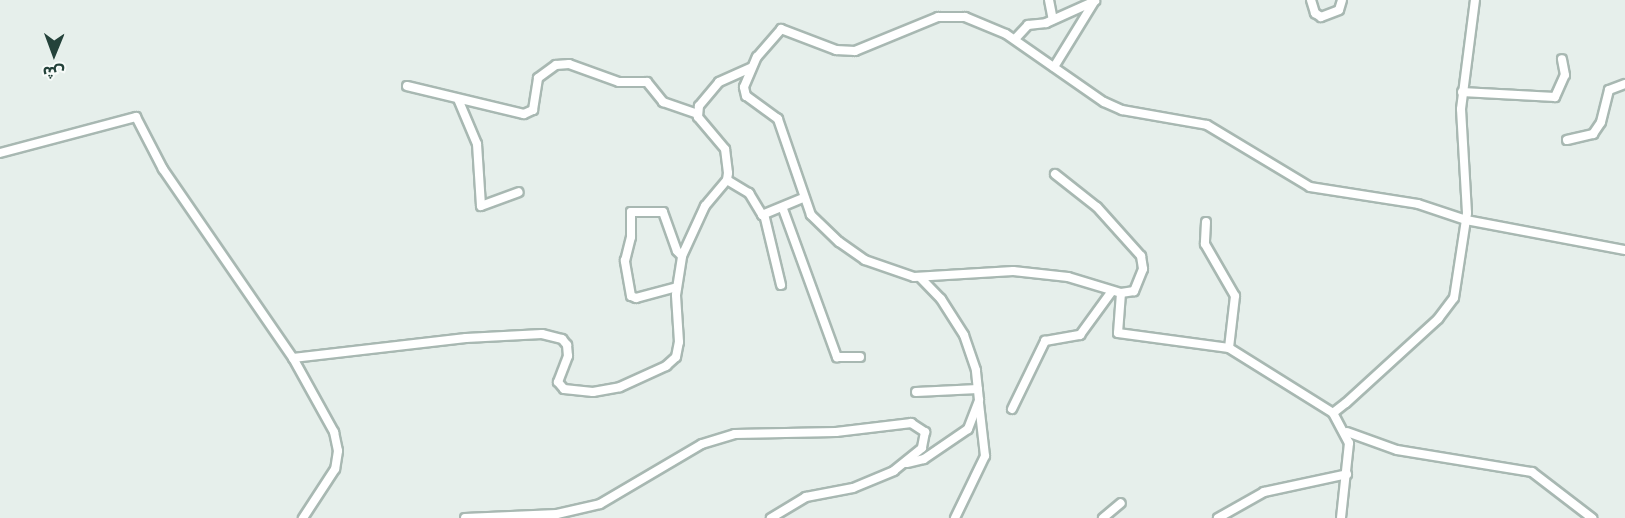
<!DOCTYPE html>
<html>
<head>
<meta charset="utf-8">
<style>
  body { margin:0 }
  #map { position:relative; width:1625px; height:518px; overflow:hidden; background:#e6efeb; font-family:Poppins,"Noto Sans Arabic",sans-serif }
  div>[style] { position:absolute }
  .roads { filter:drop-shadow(2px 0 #a8b8b2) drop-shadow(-2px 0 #a8b8b2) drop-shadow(0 2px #a8b8b2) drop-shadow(0 -2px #a8b8b2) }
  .minor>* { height:8px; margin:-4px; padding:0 4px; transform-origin:4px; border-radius:4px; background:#fff }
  span { translate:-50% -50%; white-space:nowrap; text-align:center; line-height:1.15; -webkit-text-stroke:5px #f7fbf9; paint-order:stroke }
  .north { position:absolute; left:24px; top:24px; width:60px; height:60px; -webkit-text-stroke:4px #f7fbf9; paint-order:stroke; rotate:181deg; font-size:16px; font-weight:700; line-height:24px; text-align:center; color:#24423a }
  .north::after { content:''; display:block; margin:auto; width:21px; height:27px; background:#24423a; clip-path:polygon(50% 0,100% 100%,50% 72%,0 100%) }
</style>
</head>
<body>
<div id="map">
  <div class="roads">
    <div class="minor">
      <div style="left:1049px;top:0;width:20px;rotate:79deg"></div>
      <div style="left:1311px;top:0;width:14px;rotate:73deg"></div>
      <div style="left:1315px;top:13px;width:7px;rotate:34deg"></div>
      <div style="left:1321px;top:17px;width:19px;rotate:-21deg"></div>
      <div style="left:1339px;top:10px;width:10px;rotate:-73deg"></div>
      <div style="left:1015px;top:39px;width:19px;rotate:-47deg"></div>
      <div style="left:1028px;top:25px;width:18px;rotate:-6deg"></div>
      <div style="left:1046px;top:23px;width:54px;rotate:-24.2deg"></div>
      <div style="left:1054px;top:67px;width:76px;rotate:-58.4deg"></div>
      <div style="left:407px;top:86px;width:120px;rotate:13.5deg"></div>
      <div style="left:524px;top:114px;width:10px;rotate:-24deg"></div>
      <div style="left:533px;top:110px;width:32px;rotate:-81deg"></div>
      <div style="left:538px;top:78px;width:22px;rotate:-36deg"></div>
      <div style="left:556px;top:65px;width:13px;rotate:-4deg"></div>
      <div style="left:569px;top:64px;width:53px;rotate:19.8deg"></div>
      <div style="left:619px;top:82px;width:28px"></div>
      <div style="left:647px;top:82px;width:26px;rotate:51deg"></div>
      <div style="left:663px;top:102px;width:36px;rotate:19deg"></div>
      <div style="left:1462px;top:92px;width:93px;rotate:3.1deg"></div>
      <div style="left:1555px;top:97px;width:24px;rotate:-66deg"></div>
      <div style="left:1565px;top:75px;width:16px;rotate:-101deg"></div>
      <div style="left:458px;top:99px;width:49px;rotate:67.1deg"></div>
      <div style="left:477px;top:144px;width:62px;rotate:86.3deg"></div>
      <div style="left:481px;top:206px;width:40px;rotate:-20.2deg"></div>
      <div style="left:1567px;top:140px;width:27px;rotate:-13deg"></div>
      <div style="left:1593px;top:134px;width:14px;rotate:-56deg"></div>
      <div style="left:1601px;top:122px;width:33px;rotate:-76deg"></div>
      <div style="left:1609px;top:90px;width:17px;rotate:-21deg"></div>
      <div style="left:0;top:153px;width:141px;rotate:-14.8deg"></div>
      <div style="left:136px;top:117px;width:59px;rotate:62.6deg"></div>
      <div style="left:163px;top:169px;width:229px;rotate:55.5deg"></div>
      <div style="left:293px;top:358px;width:85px;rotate:61deg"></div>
      <div style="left:334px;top:432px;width:19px;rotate:78deg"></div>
      <div style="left:338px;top:451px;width:18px;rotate:99deg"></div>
      <div style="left:335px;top:469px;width:59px;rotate:123.1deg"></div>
      <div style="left:1055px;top:174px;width:53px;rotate:38.2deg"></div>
      <div style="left:1097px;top:207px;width:66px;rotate:48.1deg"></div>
      <div style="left:1141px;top:256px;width:13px;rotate:81deg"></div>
      <div style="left:1143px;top:269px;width:24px;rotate:112deg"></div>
      <div style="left:1134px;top:291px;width:13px;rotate:171deg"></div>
      <div style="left:1121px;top:293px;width:55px;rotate:-163.2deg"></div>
      <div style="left:1068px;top:277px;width:55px;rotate:-173.8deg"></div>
      <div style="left:1013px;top:271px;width:99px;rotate:176.5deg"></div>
      <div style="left:914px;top:277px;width:52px;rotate:-160.9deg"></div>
      <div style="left:865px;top:260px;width:32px;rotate:-145deg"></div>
      <div style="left:839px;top:242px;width:39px;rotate:-136deg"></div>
      <div style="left:811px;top:215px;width:102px;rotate:-109deg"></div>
      <div style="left:778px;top:119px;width:39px;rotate:-144deg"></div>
      <div style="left:746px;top:96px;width:9px;rotate:-103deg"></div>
      <div style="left:744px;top:87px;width:33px;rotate:-67deg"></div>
      <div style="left:757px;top:57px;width:37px;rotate:-49deg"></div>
      <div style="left:781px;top:29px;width:59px;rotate:20.9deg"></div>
      <div style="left:836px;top:50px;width:19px;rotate:3deg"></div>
      <div style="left:855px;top:51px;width:90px;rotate:-22.3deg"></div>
      <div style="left:938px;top:17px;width:27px"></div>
      <div style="left:965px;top:17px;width:44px;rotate:22.5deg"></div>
      <div style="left:1006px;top:34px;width:119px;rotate:34.8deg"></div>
      <div style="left:1104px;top:102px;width:20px;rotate:24deg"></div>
      <div style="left:1122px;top:110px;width:86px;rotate:10deg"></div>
      <div style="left:1207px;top:125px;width:120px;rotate:31deg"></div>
      <div style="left:1310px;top:187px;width:109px;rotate:8.9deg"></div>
      <div style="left:1418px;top:204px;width:51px;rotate:18.4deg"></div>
      <div style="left:1466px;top:220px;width:162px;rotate:10.7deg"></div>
      <div style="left:727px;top:180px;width:26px;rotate:31deg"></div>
      <div style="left:749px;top:193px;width:26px;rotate:59deg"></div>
      <div style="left:762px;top:215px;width:44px;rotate:-22.5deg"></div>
      <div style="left:783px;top:209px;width:158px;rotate:70deg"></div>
      <div style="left:837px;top:357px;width:23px"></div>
      <div style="left:764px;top:214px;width:73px;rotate:76.5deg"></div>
      <div style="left:1206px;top:222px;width:22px;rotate:93deg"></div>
      <div style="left:1205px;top:244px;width:60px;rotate:60deg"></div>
      <div style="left:1235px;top:296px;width:52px;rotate:96.6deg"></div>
      <div style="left:677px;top:287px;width:42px;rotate:165deg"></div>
      <div style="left:636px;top:298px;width:5px;rotate:-158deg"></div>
      <div style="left:631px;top:296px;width:36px;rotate:-100deg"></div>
      <div style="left:625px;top:261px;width:25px;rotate:-76deg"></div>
      <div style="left:631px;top:237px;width:25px;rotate:-90deg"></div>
      <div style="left:631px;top:212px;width:32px"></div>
      <div style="left:663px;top:212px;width:41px;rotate:70.3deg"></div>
      <div style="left:677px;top:251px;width:7px;rotate:45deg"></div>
      <div style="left:1121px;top:293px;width:40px;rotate:94.3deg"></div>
      <div style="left:1118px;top:333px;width:112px;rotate:7.7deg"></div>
      <div style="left:1229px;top:348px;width:123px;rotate:32deg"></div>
      <div style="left:1333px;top:413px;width:16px;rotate:-38deg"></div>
      <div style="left:1346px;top:403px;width:125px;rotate:-42.4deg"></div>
      <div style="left:1438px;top:319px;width:26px;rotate:-53deg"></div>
      <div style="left:1454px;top:298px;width:86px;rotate:-81.3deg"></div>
      <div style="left:1467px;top:213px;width:104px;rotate:-93.3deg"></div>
      <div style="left:1461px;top:109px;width:110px;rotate:-82.7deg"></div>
      <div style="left:293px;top:358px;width:174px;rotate:-6.6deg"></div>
      <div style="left:466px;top:338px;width:76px;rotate:-3deg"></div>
      <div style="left:542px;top:334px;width:21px;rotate:14deg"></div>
      <div style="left:562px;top:339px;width:8px;rotate:50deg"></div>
      <div style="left:567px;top:345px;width:11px;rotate:85deg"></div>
      <div style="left:568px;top:356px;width:28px;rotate:111deg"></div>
      <div style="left:558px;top:382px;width:9px;rotate:49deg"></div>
      <div style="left:564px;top:389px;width:29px;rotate:6deg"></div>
      <div style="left:593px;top:392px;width:27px;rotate:-10deg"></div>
      <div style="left:620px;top:387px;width:51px;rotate:-24.5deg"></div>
      <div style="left:666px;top:366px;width:13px;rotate:-42deg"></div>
      <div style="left:676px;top:357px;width:15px;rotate:-79deg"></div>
      <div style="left:679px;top:342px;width:47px;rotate:-93.7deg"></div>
      <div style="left:676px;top:295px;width:39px;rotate:-81deg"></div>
      <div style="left:682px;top:256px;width:55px;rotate:-65.3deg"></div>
      <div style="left:705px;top:206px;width:34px;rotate:-50deg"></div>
      <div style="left:727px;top:180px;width:7px;rotate:-82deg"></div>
      <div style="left:728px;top:173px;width:24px;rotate:-97deg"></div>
      <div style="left:725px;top:149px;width:42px;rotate:-130.2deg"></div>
      <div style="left:698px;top:117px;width:11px;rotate:-85deg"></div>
      <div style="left:699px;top:106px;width:31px;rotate:-50deg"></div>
      <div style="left:719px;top:82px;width:35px;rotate:-24deg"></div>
      <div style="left:916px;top:392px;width:62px;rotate:-2.8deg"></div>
      <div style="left:1012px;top:409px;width:76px;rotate:-64.1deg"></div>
      <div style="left:1045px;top:341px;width:36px;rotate:-10deg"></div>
      <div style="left:1080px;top:335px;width:54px;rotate:-54deg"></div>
      <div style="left:1333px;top:413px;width:34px;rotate:62deg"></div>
      <div style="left:1349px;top:443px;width:75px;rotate:96.1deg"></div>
      <div style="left:1347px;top:432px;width:53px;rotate:19.8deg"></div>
      <div style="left:1397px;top:450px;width:137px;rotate:9.3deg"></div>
      <div style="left:1532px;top:472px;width:76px;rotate:37.5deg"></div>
      <div style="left:907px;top:463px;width:17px;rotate:-13deg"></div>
      <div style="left:924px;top:459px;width:53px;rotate:-34.3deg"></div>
      <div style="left:968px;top:429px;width:31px;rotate:-69deg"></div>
      <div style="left:979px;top:400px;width:30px;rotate:-96deg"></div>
      <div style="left:976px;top:370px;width:37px;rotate:-109deg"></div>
      <div style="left:964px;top:335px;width:43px;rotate:-122.6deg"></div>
      <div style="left:941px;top:299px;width:30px;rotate:-134deg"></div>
      <div style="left:465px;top:518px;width:92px;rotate:-2.5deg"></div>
      <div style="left:557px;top:514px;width:44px;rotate:-13.1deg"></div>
      <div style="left:600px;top:504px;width:118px;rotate:-30.5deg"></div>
      <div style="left:702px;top:444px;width:34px;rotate:-17deg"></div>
      <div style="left:735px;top:434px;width:101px;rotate:-1.1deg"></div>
      <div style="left:836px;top:432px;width:76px;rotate:-6.8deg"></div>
      <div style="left:911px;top:423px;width:17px;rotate:33deg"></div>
      <div style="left:925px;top:432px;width:16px;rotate:101deg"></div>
      <div style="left:922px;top:448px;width:36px;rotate:141deg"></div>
      <div style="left:894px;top:471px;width:44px;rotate:157.5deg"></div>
      <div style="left:853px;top:488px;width:48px;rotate:169.2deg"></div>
      <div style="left:806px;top:497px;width:41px;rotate:149deg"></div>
      <div style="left:955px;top:518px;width:69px;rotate:-64.2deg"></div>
      <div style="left:985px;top:456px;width:53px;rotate:-96.5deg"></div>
      <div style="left:1103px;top:518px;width:23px;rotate:-40deg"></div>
      <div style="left:1218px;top:518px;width:53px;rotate:-29.5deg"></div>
      <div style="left:1264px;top:492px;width:85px;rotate:-12.2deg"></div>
    </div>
  </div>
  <div class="north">ش</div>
</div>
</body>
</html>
